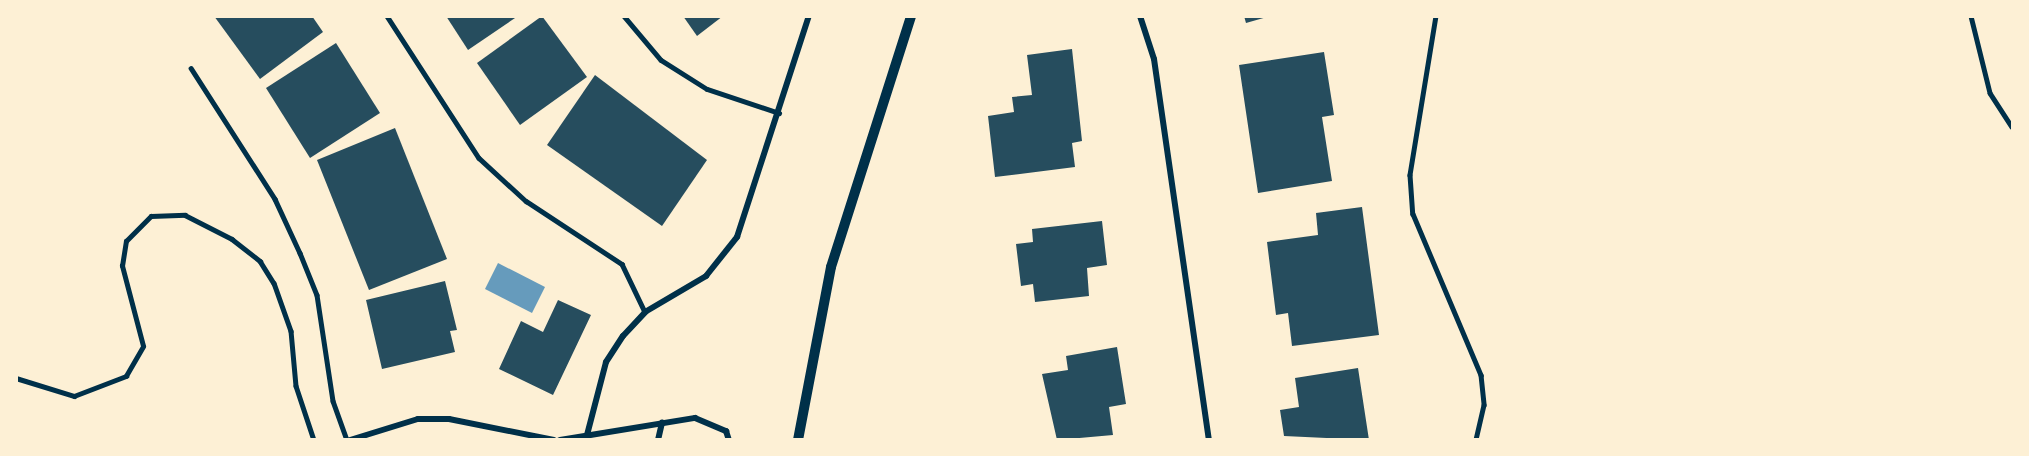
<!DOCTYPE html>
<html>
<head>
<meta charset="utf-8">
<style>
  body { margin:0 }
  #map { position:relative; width:2029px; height:456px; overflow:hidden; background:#fdf0d5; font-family:"Varela Round",sans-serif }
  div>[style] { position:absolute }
  .water>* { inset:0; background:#669bbc }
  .building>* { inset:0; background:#264d5e }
  .service>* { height:4.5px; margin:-2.25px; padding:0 2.25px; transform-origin:2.25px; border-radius:2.25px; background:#003049 }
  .minor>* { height:6px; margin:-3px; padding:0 3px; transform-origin:3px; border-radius:3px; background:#003049 }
  .tertiary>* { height:10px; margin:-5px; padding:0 5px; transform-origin:5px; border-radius:5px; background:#003049 }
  span { translate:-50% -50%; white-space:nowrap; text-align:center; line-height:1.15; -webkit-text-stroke:6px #fdf0d5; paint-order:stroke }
  .frame { position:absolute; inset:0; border:18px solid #fdf0d5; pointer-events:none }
</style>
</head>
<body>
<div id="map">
  <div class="water">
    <div style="clip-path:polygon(498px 263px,545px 287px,532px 313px,485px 289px)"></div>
  </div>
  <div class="building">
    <div style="clip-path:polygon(214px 16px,312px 16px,323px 32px,260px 79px)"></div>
    <div style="clip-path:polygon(446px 16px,518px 16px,468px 50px)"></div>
    <div style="clip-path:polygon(542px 16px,587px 77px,520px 125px,477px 63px)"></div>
    <div style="clip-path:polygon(683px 16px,723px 16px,697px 36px)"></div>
    <div style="clip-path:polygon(1244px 16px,1266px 16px,1267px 17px,1246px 23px)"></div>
    <div style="clip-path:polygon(336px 43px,380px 113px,310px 158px,266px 88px)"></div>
    <div style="clip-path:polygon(1072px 49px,1082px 141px,1072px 143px,1075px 167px,995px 177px,988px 116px,1014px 112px,1012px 97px,1032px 95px,1027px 55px)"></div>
    <div style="clip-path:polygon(1324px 52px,1334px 115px,1322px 117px,1332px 181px,1258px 193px,1239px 65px)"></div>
    <div style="clip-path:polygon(595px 75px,707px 160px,662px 226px,547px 145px)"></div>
    <div style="clip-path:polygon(395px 128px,447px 259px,369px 290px,317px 160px)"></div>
    <div style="clip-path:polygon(1362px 207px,1379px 335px,1292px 346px,1288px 313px,1276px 315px,1267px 242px,1318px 235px,1316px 213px)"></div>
    <div style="clip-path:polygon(1102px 221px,1107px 265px,1087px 268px,1089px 296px,1035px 302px,1033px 284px,1021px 286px,1016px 244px,1033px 242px,1032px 229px)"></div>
    <div style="clip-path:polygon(445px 281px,457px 330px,450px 331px,455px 352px,382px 369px,366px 300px)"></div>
    <div style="clip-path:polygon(558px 300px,591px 315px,553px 395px,499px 369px,521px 321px,543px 332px)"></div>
    <div style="clip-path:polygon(1117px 347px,1126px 404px,1109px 407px,1113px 435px,1057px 440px,1042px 374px,1068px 370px,1066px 356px)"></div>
    <div style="clip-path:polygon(1358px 368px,1369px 440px,1284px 436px,1280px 410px,1299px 407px,1295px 378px)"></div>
  </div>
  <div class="service">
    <div style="left:387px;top:16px;width:169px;rotate:57.1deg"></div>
    <div style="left:479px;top:158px;width:64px;rotate:42.5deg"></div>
    <div style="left:526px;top:201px;width:115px;rotate:33.3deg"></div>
    <div style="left:622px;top:264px;width:53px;rotate:64.4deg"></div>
    <div style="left:624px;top:16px;width:57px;rotate:49.9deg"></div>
    <div style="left:661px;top:60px;width:54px;rotate:32.2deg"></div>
    <div style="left:707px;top:89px;width:76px;rotate:18.4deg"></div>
    <div style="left:1436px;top:16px;width:161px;rotate:99.3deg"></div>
    <div style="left:1410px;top:175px;width:39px;rotate:86deg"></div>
    <div style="left:1413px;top:214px;width:175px;rotate:67.1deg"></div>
    <div style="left:1481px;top:375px;width:30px;rotate:84deg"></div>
    <div style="left:1484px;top:405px;width:36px;rotate:103deg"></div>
    <div style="left:1971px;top:16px;width:79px;rotate:76.1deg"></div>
    <div style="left:1990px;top:93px;width:40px;rotate:57.1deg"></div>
    <div style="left:191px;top:68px;width:156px;rotate:57.3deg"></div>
    <div style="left:275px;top:199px;width:60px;rotate:65.2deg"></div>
    <div style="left:300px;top:253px;width:45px;rotate:68deg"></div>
    <div style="left:317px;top:295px;width:107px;rotate:81.4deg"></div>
    <div style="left:333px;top:401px;width:41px;rotate:70.3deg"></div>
    <div style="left:16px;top:378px;width:61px;rotate:17.2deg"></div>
    <div style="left:74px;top:396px;width:56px;rotate:-21deg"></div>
    <div style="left:126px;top:376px;width:34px;rotate:-60deg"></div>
    <div style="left:143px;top:346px;width:83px;rotate:-104.7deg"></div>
    <div style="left:122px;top:266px;width:25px;rotate:-81deg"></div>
    <div style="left:126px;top:241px;width:35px;rotate:-45deg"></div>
    <div style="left:151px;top:216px;width:34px;rotate:-2deg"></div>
    <div style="left:185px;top:215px;width:53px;rotate:27.1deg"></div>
    <div style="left:232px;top:239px;width:36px;rotate:38deg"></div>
    <div style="left:260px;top:261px;width:26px;rotate:58deg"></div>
    <div style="left:274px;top:283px;width:51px;rotate:70.5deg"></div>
    <div style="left:291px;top:331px;width:55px;rotate:84.8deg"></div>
    <div style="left:296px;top:386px;width:57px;rotate:71.6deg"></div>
  </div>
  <div class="minor">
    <div style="left:1140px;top:16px;width:45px;rotate:72deg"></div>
    <div style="left:1154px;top:59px;width:385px;rotate:81.8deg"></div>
    <div style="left:587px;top:435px;width:75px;rotate:-75.4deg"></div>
    <div style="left:606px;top:362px;width:31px;rotate:-57deg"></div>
    <div style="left:623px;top:336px;width:33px;rotate:-47deg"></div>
    <div style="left:645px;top:312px;width:71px;rotate:-30.5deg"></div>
    <div style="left:706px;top:276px;width:50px;rotate:-51.5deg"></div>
    <div style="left:737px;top:237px;width:232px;rotate:-72deg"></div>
    <div style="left:350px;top:440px;width:71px;rotate:-17.2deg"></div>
    <div style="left:418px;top:419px;width:31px"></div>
    <div style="left:449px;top:419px;width:107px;rotate:11.3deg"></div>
    <div style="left:560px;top:440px;width:137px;rotate:-9.3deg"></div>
    <div style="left:695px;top:418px;width:34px;rotate:23deg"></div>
    <div style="left:726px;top:431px;width:9px;rotate:72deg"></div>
    <div style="left:658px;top:440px;width:18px;rotate:-77deg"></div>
  </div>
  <div class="tertiary">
    <div style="left:798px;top:440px;width:176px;rotate:-79.2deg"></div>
    <div style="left:831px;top:267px;width:263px;rotate:-72.3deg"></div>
  </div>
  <div class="frame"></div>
</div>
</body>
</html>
